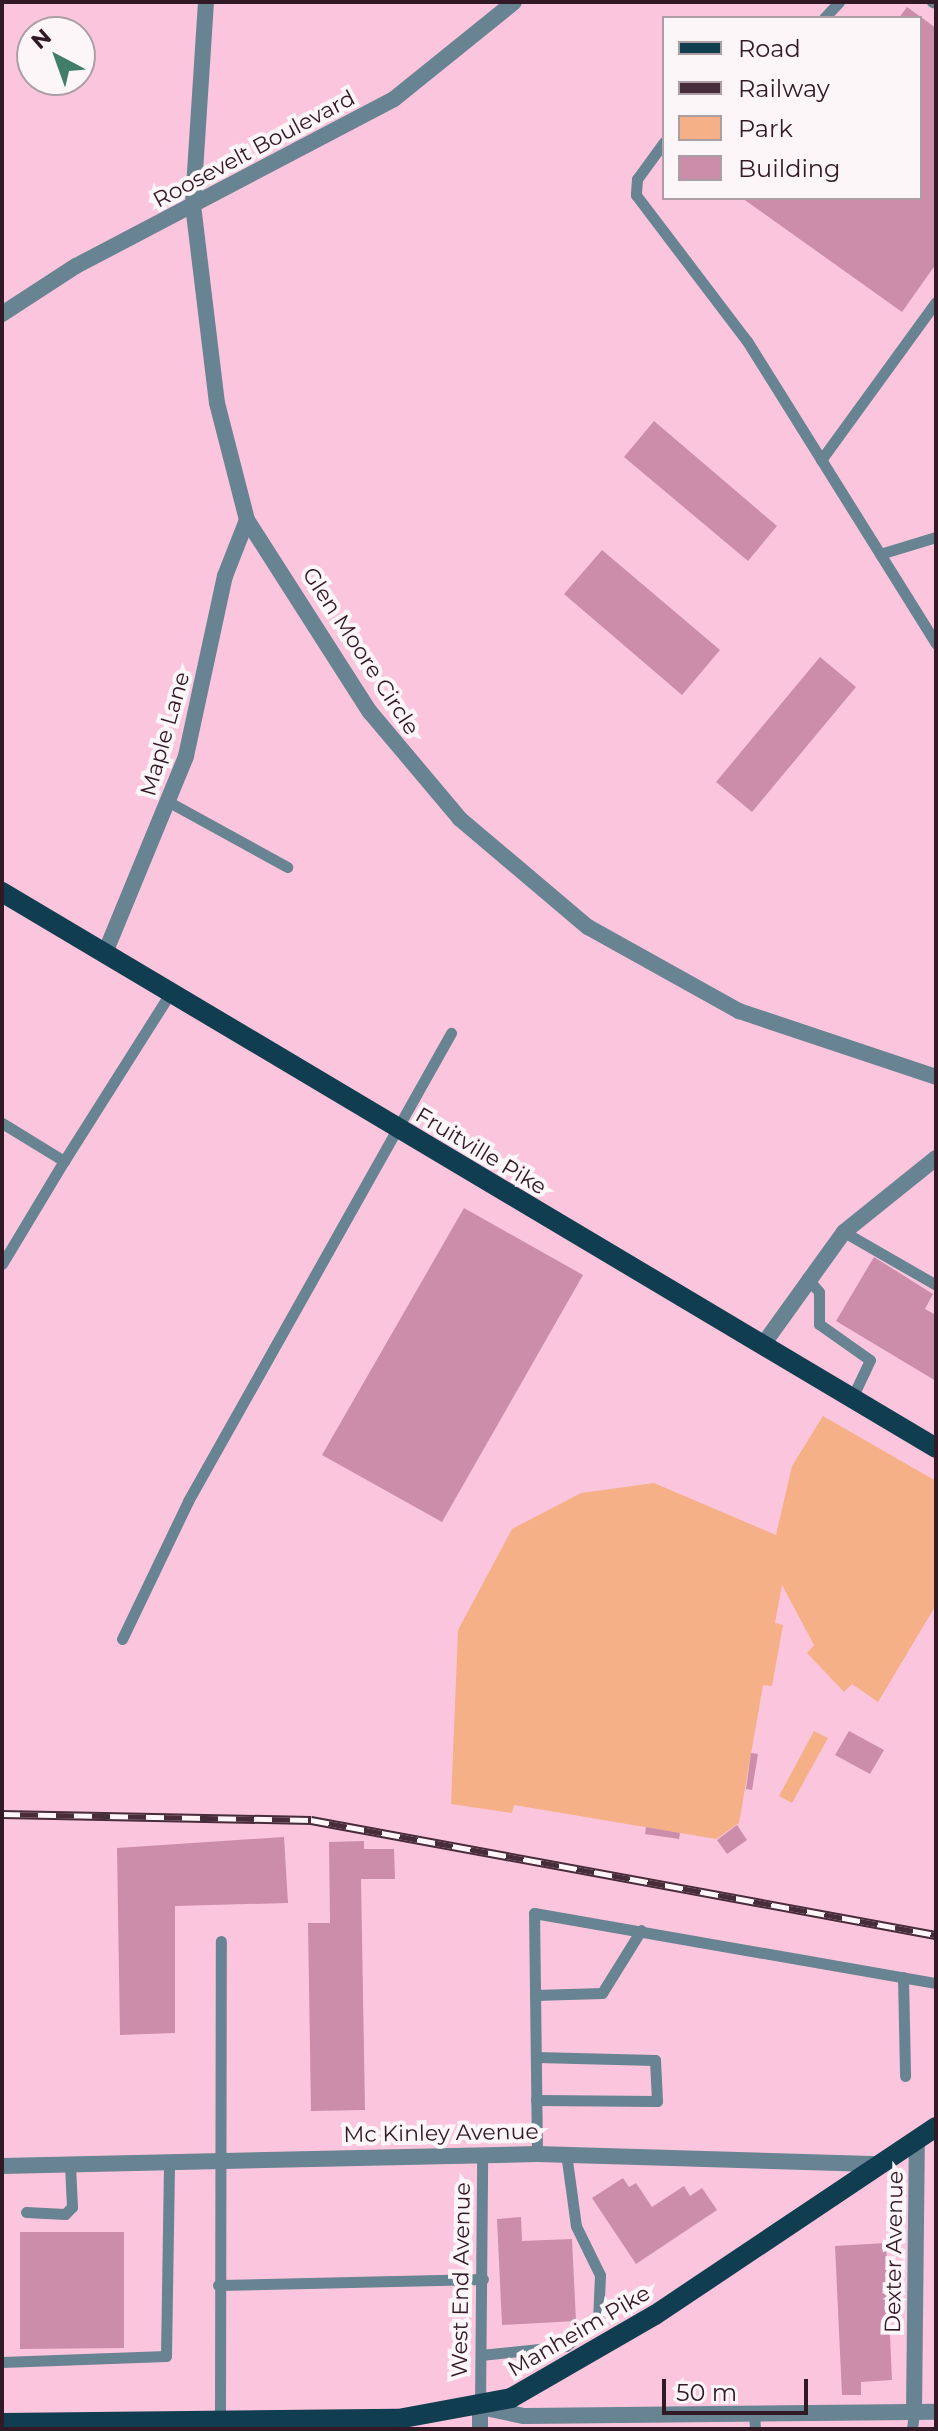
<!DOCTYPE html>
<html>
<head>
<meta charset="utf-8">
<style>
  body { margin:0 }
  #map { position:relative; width:938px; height:2431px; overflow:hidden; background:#fbc6dd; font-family:Montserrat,sans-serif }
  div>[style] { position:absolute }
  .green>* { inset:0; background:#f5b088 }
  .building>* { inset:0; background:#cc8daa }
  .service>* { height:11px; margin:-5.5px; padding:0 5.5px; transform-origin:5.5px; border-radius:5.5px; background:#688391 }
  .minor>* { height:16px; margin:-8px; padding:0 8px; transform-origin:8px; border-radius:8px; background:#688391 }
  .primary>* { height:20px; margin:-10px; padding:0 10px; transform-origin:10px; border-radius:10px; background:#113d50 }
  .rail>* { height:9px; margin-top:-4.5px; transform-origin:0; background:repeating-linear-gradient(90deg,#fdf6f9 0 18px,#472c39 0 36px); box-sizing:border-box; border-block:2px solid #472c39 }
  span { translate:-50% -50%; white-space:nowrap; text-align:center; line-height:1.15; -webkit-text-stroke:8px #fdf6f9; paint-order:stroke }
  .street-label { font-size:22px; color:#311925 }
  .frame { position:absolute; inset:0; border:4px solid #311925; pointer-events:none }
  .legend { position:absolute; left:662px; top:16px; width:260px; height:184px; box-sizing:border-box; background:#fdf6f9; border:2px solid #ab9ea4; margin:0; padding:10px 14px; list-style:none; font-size:24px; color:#311925 }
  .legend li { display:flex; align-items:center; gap:16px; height:40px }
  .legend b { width:40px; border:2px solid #ab9ea4 }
  .north { position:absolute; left:16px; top:16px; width:80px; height:80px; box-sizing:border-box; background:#fdf6f9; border:2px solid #ab9ea4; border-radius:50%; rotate:319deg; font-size:22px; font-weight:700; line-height:32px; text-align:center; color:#311925 }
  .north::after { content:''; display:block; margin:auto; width:28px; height:36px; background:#407e6a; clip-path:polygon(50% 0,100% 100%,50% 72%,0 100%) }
  .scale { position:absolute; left:662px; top:2379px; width:146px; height:36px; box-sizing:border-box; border:4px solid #311925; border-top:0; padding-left:10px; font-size:24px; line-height:28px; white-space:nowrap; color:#311925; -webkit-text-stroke:6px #fdf6f9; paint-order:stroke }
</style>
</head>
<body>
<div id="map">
  <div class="green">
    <div style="clip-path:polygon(823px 1416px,936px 1481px,936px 1605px,878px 1702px,852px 1684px,844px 1692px,807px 1653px,814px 1645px,782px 1585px,775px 1623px,783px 1625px,772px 1686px,763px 1685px,739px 1823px,716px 1839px,514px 1805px,512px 1813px,451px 1804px,458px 1630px,512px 1529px,581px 1493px,654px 1483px,776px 1535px,792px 1466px)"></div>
    <div style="clip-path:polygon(814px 1731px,828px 1738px,792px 1803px,779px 1796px)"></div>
  </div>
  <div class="building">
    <div style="clip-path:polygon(907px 7px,936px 28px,936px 264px,902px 312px,742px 198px,920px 198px,920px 18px,899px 18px)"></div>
    <div style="clip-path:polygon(654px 421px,777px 526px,748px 561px,624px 457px)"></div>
    <div style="clip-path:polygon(602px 550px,720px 650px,682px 695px,564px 594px)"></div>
    <div style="clip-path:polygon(820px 657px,856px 687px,752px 812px,716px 782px)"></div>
    <div style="clip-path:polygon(464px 1208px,583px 1275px,442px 1522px,322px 1455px)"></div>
    <div style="clip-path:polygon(874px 1257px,933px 1294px,925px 1309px,936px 1315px,936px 1381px,836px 1321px)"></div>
    <div style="clip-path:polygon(849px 1731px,884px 1750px,870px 1774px,835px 1755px)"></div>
    <div style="clip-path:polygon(751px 1753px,758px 1754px,752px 1790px,746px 1789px)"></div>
    <div style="clip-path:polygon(737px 1825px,747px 1840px,727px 1854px,717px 1840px)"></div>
    <div style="clip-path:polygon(646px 1827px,680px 1833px,679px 1839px,645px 1834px)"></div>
    <div style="clip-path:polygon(284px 1837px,288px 1903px,175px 1906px,175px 2033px,120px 2035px,117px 1848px)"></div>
    <div style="clip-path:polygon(364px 1841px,364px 1849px,394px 1849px,395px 1879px,361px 1879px,365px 2110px,311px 2111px,308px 1923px,330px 1923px,329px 1842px)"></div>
    <div style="clip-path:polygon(623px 2178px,629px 2187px,636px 2183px,652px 2207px,684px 2186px,690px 2196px,702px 2188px,717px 2210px,636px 2264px,592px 2198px)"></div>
    <div style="clip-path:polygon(521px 2217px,522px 2241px,572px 2239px,576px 2321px,502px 2325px,497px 2219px)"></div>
    <div style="clip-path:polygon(20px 2232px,124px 2232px,124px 2348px,20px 2349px)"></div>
    <div style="clip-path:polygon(886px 2243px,892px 2380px,861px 2382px,861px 2395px,842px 2395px,835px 2246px)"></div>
  </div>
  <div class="service">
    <div style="left:932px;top:2px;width:4px;rotate:14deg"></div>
    <div style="left:824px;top:18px;width:22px;rotate:-47deg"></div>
    <div style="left:664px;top:142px;width:46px;rotate:126.1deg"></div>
    <div style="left:637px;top:179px;width:16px;rotate:94deg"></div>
    <div style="left:636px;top:195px;width:183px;rotate:52.8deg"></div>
    <div style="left:747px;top:341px;width:357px;rotate:58deg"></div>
    <div style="left:821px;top:460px;width:195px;rotate:-54deg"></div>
    <div style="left:880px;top:554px;width:59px;rotate:-16.9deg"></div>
    <div style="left:169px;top:802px;width:135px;rotate:28.8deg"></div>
    <div style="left:2px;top:1123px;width:73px;rotate:31.5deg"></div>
    <div style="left:64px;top:1161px;width:200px;rotate:-57.7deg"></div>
    <div style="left:844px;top:1232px;width:106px;rotate:29.9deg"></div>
    <div style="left:2px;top:1264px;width:120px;rotate:-59deg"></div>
    <div style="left:807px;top:1278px;width:18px;rotate:49deg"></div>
    <div style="left:819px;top:1292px;width:32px;rotate:90deg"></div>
    <div style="left:819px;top:1324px;width:62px;rotate:35.2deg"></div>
    <div style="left:870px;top:1360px;width:42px;rotate:115.3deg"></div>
    <div style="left:122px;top:1639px;width:153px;rotate:-64.4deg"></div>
    <div style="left:188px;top:1501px;width:537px;rotate:-60.67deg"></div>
    <div style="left:903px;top:1977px;width:99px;rotate:88.8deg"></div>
    <div style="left:535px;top:1995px;width:67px;rotate:-1.7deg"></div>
    <div style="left:602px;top:1993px;width:74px;rotate:-58.2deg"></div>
    <div style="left:536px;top:2057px;width:119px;rotate:1.4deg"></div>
    <div style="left:655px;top:2060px;width:41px;rotate:87.2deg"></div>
    <div style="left:657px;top:2101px;width:121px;rotate:-179.5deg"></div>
    <div style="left:537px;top:2154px;width:241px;rotate:-90.7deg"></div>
    <div style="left:534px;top:1913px;width:408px;rotate:9.9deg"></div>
    <div style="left:26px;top:2212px;width:39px;rotate:3deg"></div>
    <div style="left:65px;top:2214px;width:10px;rotate:-45deg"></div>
    <div style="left:72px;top:2207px;width:43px;rotate:-92.7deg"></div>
    <div style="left:218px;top:2285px;width:265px;rotate:-1.3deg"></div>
    <div style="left:481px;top:2355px;width:85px;rotate:-6deg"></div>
    <div style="left:566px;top:2346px;width:41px;rotate:-38deg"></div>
    <div style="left:598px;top:2321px;width:46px;rotate:-87.5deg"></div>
    <div style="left:600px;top:2275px;width:55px;rotate:-116.1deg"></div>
    <div style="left:576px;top:2226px;width:74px;rotate:-97.8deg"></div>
    <div style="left:2px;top:2362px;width:164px;rotate:-2.1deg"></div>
    <div style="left:166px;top:2356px;width:194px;rotate:-89.1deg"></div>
    <div style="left:480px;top:2407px;width:253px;rotate:-89.5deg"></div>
    <div style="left:754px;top:2414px;width:15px;rotate:86deg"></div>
    <div style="left:220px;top:2420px;width:479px;rotate:-89.9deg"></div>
    <div style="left:912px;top:2429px;width:16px;rotate:-83deg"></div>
  </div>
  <div class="minor">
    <div style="left:206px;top:2px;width:203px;rotate:93.7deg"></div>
    <div style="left:193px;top:205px;width:199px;rotate:83.1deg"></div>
    <div style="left:217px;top:403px;width:121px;rotate:75.6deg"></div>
    <div style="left:247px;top:520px;width:228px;rotate:57.4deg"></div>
    <div style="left:370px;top:712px;width:140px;rotate:49.9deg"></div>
    <div style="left:460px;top:819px;width:167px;rotate:40.2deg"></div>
    <div style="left:588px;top:927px;width:173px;rotate:29.1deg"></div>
    <div style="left:739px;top:1011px;width:208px;rotate:18.5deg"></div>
    <div style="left:2px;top:314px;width:88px;rotate:-33deg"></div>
    <div style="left:76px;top:266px;width:359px;rotate:-27.7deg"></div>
    <div style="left:394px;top:99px;width:154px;rotate:-38.9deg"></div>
    <div style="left:105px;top:953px;width:213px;rotate:-67.6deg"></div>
    <div style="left:186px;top:756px;width:184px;rotate:-77.8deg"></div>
    <div style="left:225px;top:576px;width:60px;rotate:-68.6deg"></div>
    <div style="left:762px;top:1346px;width:140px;rotate:-54.3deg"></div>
    <div style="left:844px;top:1232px;width:118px;rotate:-38.8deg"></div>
    <div style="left:2px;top:2166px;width:535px;rotate:-1.28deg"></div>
    <div style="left:537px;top:2154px;width:343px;rotate:1.7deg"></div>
    <div style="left:914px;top:2413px;width:273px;rotate:-89.4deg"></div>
    <div style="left:480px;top:2429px;width:22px;rotate:-90deg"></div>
    <div style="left:480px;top:2407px;width:45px;rotate:11.6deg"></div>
    <div style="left:524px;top:2416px;width:412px;rotate:-0.6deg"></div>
  </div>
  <div class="primary">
    <div style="left:2px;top:892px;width:1087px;rotate:30.76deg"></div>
    <div style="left:2px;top:2423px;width:396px;rotate:-0.6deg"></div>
    <div style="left:398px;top:2419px;width:115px;rotate:-10.5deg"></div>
    <div style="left:511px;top:2398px;width:166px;rotate:-30deg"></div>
    <div style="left:655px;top:2315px;width:338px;rotate:-33.8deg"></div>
  </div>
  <div class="rail">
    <div style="left:2px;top:1814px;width:309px;rotate:1.1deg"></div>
    <div style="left:311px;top:1820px;width:635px;rotate:10.43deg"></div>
  </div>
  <div class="street-label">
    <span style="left:254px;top:149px;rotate:-28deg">Roosevelt Boulevard</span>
    <span style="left:361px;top:651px;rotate:57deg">Glen Moore Circle</span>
    <span style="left:165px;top:734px;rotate:-74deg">Maple Lane</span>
    <span style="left:481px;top:1151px;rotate:31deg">Fruitville Pike</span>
    <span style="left:441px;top:2133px;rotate:-1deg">Mc Kinley Avenue</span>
    <span style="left:894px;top:2252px;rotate:-89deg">Dexter Avenue</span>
    <span style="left:461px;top:2280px;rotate:-89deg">West End Avenue</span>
    <span style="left:579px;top:2331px;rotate:-30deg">Manheim Pike</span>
  </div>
  <div class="frame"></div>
  <ul class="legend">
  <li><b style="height:10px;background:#113d50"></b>Road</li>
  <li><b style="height:10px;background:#472c39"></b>Railway</li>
  <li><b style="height:22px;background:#f5b088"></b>Park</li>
  <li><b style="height:22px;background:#cc8daa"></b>Building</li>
  </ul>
  <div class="north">N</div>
  <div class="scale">50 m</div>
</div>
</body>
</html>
